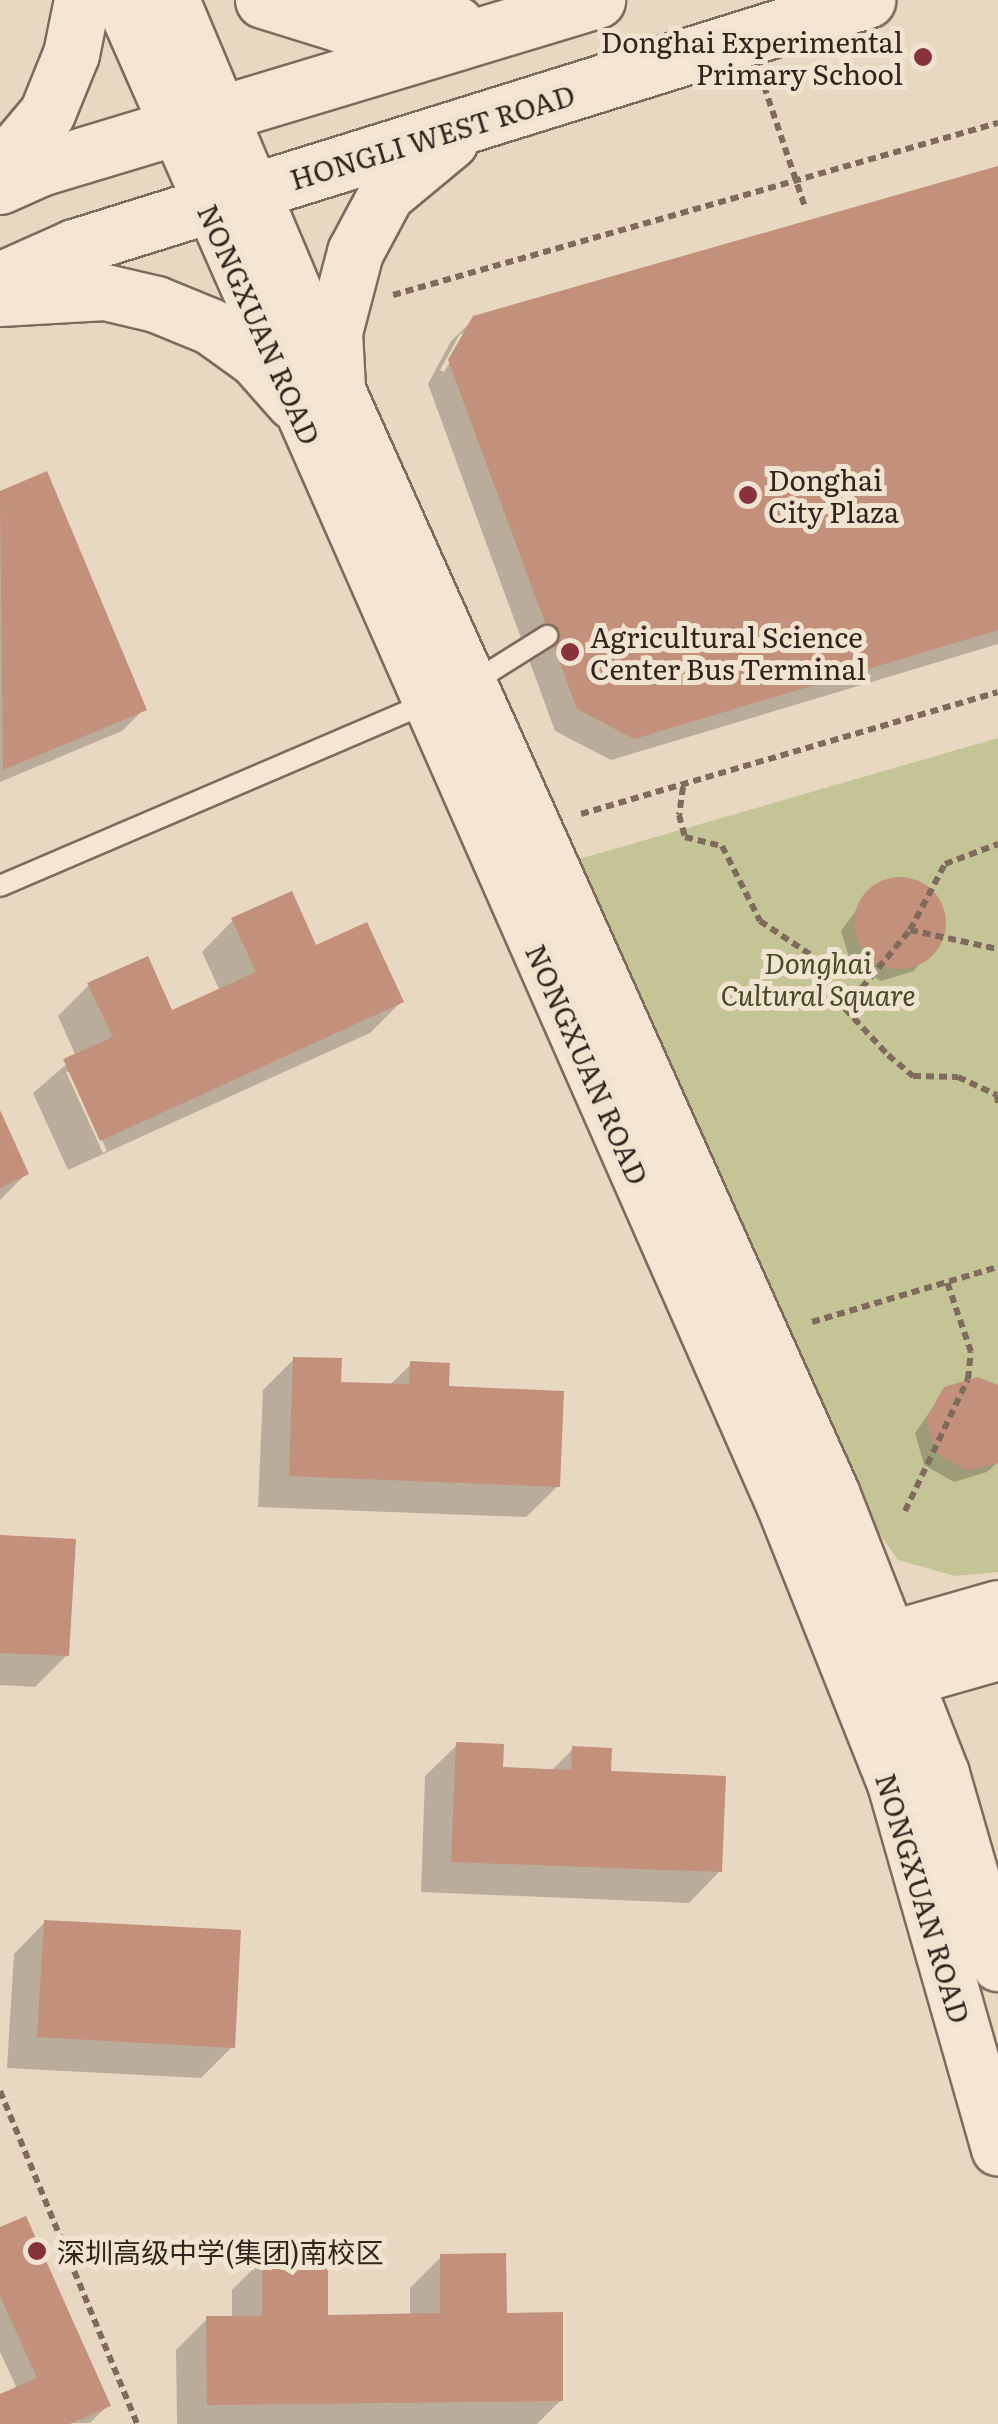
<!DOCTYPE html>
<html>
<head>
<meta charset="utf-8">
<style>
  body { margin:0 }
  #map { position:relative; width:998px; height:2424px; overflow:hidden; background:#e8d8c1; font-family:Literata,"Noto Sans SC",serif }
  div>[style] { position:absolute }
  .green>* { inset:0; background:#c4c497 }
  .shadow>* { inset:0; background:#0003 }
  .building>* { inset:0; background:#c2907b }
  .round { border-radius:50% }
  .path>* { height:6px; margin-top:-3px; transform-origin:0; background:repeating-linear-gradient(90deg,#7f6a5b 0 8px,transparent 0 13px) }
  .roads { filter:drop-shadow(2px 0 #7f6a5b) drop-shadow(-2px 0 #7f6a5b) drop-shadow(0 2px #7f6a5b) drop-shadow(0 -2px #7f6a5b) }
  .service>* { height:20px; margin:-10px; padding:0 10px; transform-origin:10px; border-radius:10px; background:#f4e6d3 }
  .tertiary>* { height:52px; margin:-26px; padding:0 26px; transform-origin:26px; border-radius:26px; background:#f4e6d3 }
  .secondary>* { height:55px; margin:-27.5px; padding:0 27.5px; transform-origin:27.5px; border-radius:27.5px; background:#f4e6d3 }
  .dots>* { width:28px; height:28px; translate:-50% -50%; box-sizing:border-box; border:5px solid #f0e3d0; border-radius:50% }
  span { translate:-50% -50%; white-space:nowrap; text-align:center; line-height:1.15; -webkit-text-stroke:10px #f0e3d0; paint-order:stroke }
  .poi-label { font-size:28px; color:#31241d }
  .right { translate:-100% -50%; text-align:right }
  .left { translate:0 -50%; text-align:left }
  .street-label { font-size:28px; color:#31241d }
  .park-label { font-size:28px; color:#464b26; font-style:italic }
</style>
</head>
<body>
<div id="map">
  <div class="green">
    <div style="clip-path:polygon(998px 738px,998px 1572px,955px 1576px,898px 1560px,856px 1500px,569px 862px)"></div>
  </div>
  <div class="shadow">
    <div style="clip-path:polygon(evenodd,998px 168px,998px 644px,611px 760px,555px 731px,428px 384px,451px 341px,474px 319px,998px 168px,460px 334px,466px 334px,444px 372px,440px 370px,460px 334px)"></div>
    <div style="clip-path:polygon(45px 474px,144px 709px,122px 731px,0 782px,0 493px)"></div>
    <div style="clip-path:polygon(905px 879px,935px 896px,944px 928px,914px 971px,881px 981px,851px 964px,841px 931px,872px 889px)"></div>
    <div style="clip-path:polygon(evenodd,233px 920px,315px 948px,401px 1002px,370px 1033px,68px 1170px,33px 1093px,76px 1056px,58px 1016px,89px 985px,171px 1013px,220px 991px,202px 952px,233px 920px,66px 1072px,71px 1072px,107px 1151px,103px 1153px,66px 1072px)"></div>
    <div style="clip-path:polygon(0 1116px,26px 1174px,0 1200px)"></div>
    <div style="clip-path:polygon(294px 1359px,338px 1384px,389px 1386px,411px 1364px,558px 1486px,526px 1517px,258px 1507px,263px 1390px)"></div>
    <div style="clip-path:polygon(945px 1390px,998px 1391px,998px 1462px,987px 1472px,954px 1482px,924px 1465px,915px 1433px)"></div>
    <div style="clip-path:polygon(0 1538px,67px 1655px,35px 1687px,0 1685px)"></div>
    <div style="clip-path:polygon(457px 1745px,501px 1769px,551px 1771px,573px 1749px,720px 1871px,689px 1903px,421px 1892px,425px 1776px)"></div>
    <div style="clip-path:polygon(45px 1922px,232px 2047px,201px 2078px,7px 2068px,14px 1954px)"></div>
    <div style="clip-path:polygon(0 2230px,108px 2405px,90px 2423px,0 2424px,0 2397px,17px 2389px,0 2352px)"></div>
    <div style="clip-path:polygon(441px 2257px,505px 2315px,561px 2400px,537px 2424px,177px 2424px,176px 2350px,207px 2319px,232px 2318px,232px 2290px,263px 2259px,326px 2318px,410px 2316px,410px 2288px)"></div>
  </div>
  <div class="building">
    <div style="clip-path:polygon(998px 166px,998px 630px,634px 739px,577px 709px,448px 360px,473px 316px)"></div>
    <div style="clip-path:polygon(47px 471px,147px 710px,3px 770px,0 491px)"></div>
    <div class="round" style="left:854px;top:877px;width:92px;height:92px"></div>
    <div style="clip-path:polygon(292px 891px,316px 945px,367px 922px,404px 1002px,100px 1141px,63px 1059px,113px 1037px,87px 983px,148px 956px,172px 1010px,256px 972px,231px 918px)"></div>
    <div style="clip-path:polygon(0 1110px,29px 1174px,0 1188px)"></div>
    <div style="clip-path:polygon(293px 1357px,342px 1358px,341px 1382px,409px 1384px,410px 1361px,450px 1363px,449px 1386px,564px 1391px,560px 1487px,289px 1476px)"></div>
    <div style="clip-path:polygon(978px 1377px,998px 1385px,998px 1463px,967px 1471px,936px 1453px,926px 1419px,944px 1387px)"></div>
    <div style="clip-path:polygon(0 1535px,76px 1539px,69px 1656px,0 1653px)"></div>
    <div style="clip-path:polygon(456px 1742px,504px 1744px,503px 1767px,571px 1770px,572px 1746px,612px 1748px,611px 1771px,726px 1776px,722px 1872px,451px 1862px)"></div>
    <div style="clip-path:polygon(44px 1920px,241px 1930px,235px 2048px,37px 2037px)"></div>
    <div style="clip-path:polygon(26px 2216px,111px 2406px,70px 2424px,0 2424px,0 2394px,37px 2378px,0 2296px,0 2227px)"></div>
    <div style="clip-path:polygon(506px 2253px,507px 2313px,563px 2312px,563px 2401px,207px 2405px,206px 2316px,262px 2316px,262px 2256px,328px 2256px,328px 2315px,440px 2313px,440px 2254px)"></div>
  </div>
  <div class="path">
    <div style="left:764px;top:86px;width:128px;rotate:71.3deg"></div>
    <div style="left:393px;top:295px;width:629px;rotate:-15.87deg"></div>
    <div style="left:683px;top:787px;width:28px;rotate:98deg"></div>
    <div style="left:679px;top:815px;width:23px;rotate:75deg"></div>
    <div style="left:685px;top:837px;width:38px;rotate:14deg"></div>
    <div style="left:722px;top:846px;width:84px;rotate:63.1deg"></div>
    <div style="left:760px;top:921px;width:61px;rotate:33.7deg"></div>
    <div style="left:811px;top:955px;width:51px;rotate:60.4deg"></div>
    <div style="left:836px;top:999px;width:76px;rotate:47.1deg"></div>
    <div style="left:888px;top:1055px;width:33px;rotate:40deg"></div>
    <div style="left:913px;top:1076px;width:45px;rotate:1.3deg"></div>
    <div style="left:958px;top:1077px;width:43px;rotate:24.8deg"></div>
    <div style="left:997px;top:1095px;width:8px;rotate:83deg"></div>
    <div style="left:581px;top:814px;width:434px;rotate:-16.3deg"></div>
    <div style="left:910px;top:930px;width:90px;rotate:12.2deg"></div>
    <div style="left:845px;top:1008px;width:102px;rotate:-50.2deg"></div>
    <div style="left:910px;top:930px;width:75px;rotate:-62.1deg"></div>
    <div style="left:945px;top:864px;width:57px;rotate:-20.7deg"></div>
    <div style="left:812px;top:1322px;width:194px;rotate:-16.5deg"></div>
    <div style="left:905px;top:1511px;width:146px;rotate:-64.5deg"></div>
    <div style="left:968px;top:1379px;width:27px;rotate:-84deg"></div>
    <div style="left:971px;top:1352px;width:74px;rotate:-108.9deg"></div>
    <div style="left:0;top:2091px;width:360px;rotate:67.6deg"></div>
  </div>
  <div class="roads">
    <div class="service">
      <div style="left:472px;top:683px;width:89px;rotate:-32.1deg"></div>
      <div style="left:0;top:886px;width:465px;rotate:-23.2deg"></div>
    </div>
    <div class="tertiary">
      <div style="left:121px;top:0;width:1644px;rotate:66.26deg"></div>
      <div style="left:783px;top:1505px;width:300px;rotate:68.3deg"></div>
      <div style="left:894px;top:1784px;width:380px;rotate:74.1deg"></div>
      <div style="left:173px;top:0;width:344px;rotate:67.2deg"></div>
      <div style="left:306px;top:317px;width:1289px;rotate:65.86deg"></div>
      <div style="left:833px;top:1493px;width:302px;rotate:68.6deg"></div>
      <div style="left:943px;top:1774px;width:199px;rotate:73.9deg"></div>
      <div style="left:866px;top:1661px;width:33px;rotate:-44deg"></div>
      <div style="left:890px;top:1638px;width:112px;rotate:-16deg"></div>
      <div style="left:873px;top:1678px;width:34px;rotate:3deg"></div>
      <div style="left:907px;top:1680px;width:95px;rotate:-15.9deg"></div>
    </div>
    <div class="secondary">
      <div style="left:263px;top:0;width:81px;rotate:17.3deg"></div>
      <div style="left:340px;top:24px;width:116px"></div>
      <div style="left:0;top:169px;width:73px;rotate:-50deg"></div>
      <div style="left:47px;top:113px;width:64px;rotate:-67.9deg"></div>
      <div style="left:71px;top:54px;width:55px;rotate:-78.5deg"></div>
      <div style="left:0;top:186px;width:44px;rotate:-24.2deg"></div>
      <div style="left:40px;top:168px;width:582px;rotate:-16.78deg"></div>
      <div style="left:0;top:280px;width:81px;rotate:-24deg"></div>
      <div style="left:74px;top:247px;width:831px;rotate:-17.3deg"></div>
      <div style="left:0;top:298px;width:105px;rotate:-3.3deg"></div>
      <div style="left:105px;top:292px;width:52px;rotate:13.2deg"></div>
      <div style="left:156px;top:304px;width:58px;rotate:22.2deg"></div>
      <div style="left:210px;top:326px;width:57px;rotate:35.7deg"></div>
      <div style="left:256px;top:359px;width:57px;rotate:48.5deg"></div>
      <div style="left:337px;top:387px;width:55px;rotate:-93.1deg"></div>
      <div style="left:334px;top:332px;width:83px;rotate:-75.3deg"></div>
      <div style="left:355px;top:252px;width:66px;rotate:-61.9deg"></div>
      <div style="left:386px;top:194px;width:83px;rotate:-39.6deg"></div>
    </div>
  </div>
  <div class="dots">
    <div style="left:923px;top:57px;background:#87323d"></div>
    <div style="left:748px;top:495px;background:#87323d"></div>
    <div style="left:570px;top:652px;background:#87323d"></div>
    <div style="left:37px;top:2251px;background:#87323d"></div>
  </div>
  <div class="poi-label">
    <span class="right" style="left:903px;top:57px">Donghai Experimental<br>Primary School</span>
    <span class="left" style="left:768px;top:495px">Donghai<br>City Plaza</span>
    <span class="left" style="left:590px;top:652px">Agricultural Science<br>Center Bus Terminal</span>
    <span class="left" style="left:57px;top:2251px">深圳高级中学(集团)南校区</span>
  </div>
  <div class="street-label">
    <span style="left:432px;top:136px;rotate:-17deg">HONGLI WEST ROAD</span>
    <span style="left:260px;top:324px;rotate:66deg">NONGXUAN ROAD</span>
    <span style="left:588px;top:1064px;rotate:66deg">NONGXUAN ROAD</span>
    <span style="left:924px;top:1898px;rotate:73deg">NONGXUAN ROAD</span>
  </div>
  <div class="park-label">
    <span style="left:818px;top:978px">Donghai<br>Cultural Square</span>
  </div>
</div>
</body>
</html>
